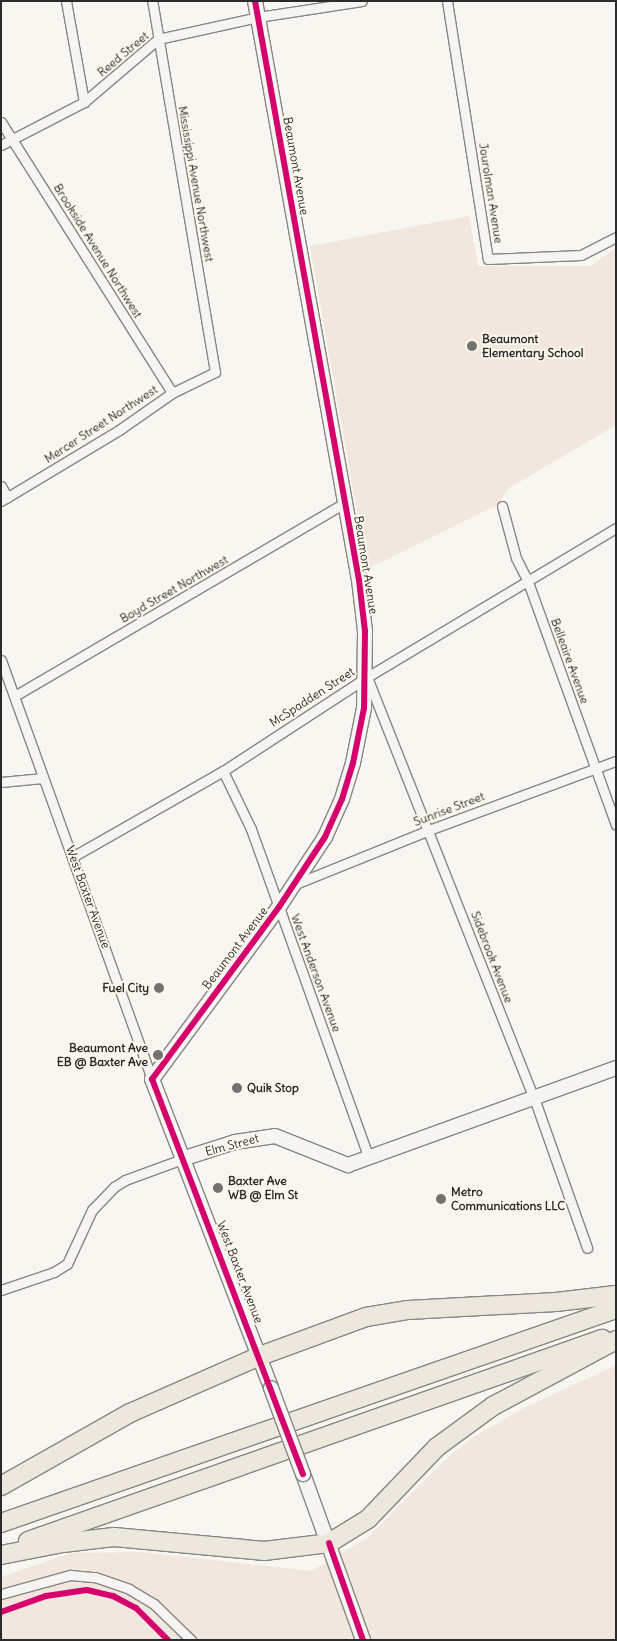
<!DOCTYPE html>
<html>
<head>
<meta charset="utf-8">
<style>
  body { margin:0 }
  #map { position:relative; width:617px; height:1641px; overflow:hidden; background:#f8f6f0; font-family:Delius,sans-serif }
  div>[style] { position:absolute }
  .built>* { inset:0; background:#f1e7df }
  .roads { filter:drop-shadow(1px 0 #878684) drop-shadow(-1px 0 #878684) drop-shadow(0 1px #878684) drop-shadow(0 -1px #878684) }
  .street>* { height:9px; margin:-4.5px; padding:0 4.5px; transform-origin:4.5px; border-radius:4.5px; background:#f6f5f1 }
  .secondary>* { height:14px; margin:-7px; padding:0 7px; transform-origin:7px; border-radius:7px; background:#f6f5f1 }
  .highway>* { height:18px; margin:-9px; padding:0 9px; transform-origin:9px; border-radius:9px; background:#ede8dd }
  .bridges { filter:drop-shadow(1px 0 #878684) drop-shadow(-1px 0 #878684) drop-shadow(0 1px #878684) drop-shadow(0 -1px #878684) }
  .secondary-bridge>* { height:14px; margin:-7px; padding:0 7px; transform-origin:7px; border-radius:7px; background:#f6f5f1 }
  .cycleway>* { height:6px; margin:-3px; padding:0 3px; transform-origin:3px; border-radius:3px; background:#d6006c }
  .dots>* { width:14px; height:14px; translate:-50% -50%; box-sizing:border-box; border:2px solid #fbf7ec; border-radius:50% }
  span { translate:-50% -50%; white-space:nowrap; text-align:center; line-height:1.15; -webkit-text-stroke:4px #fbf7ec; paint-order:stroke }
  .street-label { font-size:12px; color:#2b2b2b }
  .poi-label { font-size:12px; color:#2b2b2b; font-weight:700 }
  .left { translate:0 -50%; text-align:left }
  .right { translate:-100% -50%; text-align:right }
  .frame { position:absolute; inset:0; border:2px solid #2b2b2b; pointer-events:none }
</style>
</head>
<body>
<div id="map">
  <div class="built">
    <div style="clip-path:polygon(469px 216px,478px 266px,590px 266px,616px 248px,616px 425px,509px 488px,497px 505px,367px 569px,310px 246px)"></div>
    <div style="clip-path:polygon(616px 1365px,616px 1640px,1px 1640px,1px 1577px,71px 1553px,141px 1552px,312px 1571px,367px 1538px,445px 1460px,475px 1436px,522px 1409px)"></div>
  </div>
  <div class="roads">
    <div class="street">
      <div style="left:66px;top:1px;width:103px;rotate:79.9deg"></div>
      <div style="left:447px;top:1px;width:261px;rotate:81deg"></div>
      <div style="left:488px;top:259px;width:93px;rotate:-2.5deg"></div>
      <div style="left:581px;top:255px;width:39px;rotate:-27deg"></div>
      <div style="left:1px;top:122px;width:320px;rotate:57.7deg"></div>
      <div style="left:1px;top:145px;width:93px;rotate:-27.4deg"></div>
      <div style="left:84px;top:102px;width:97px;rotate:-40.4deg"></div>
      <div style="left:158px;top:39px;width:102px;rotate:-12.4deg"></div>
      <div style="left:258px;top:17px;width:105px;rotate:-8.7deg"></div>
      <div style="left:1px;top:486px;width:13px;rotate:61deg"></div>
      <div style="left:1px;top:501px;width:138px;rotate:-31deg"></div>
      <div style="left:119px;top:430px;width:65px;rotate:-34.9deg"></div>
      <div style="left:172px;top:393px;width:48px;rotate:-26deg"></div>
      <div style="left:215px;top:372px;width:376px;rotate:-99.6deg"></div>
      <div style="left:502px;top:506px;width:54px;rotate:74.9deg"></div>
      <div style="left:516px;top:558px;width:27px;rotate:63deg"></div>
      <div style="left:528px;top:582px;width:258px;rotate:70.1deg"></div>
      <div style="left:1px;top:660px;width:445px;rotate:70.2deg"></div>
      <div style="left:367px;top:677px;width:453px;rotate:68.4deg"></div>
      <div style="left:534px;top:1098px;width:159px;rotate:70.5deg"></div>
      <div style="left:16px;top:695px;width:380px;rotate:-30.3deg"></div>
      <div style="left:223px;top:771px;width:64px;rotate:64.2deg"></div>
      <div style="left:251px;top:829px;width:350px;rotate:70.3deg"></div>
      <div style="left:1px;top:782px;width:42px;rotate:-5.4deg"></div>
      <div style="left:74px;top:856px;width:172px;rotate:-29.7deg"></div>
      <div style="left:223px;top:771px;width:172px;rotate:-33.1deg"></div>
      <div style="left:367px;top:677px;width:290px;rotate:-30.9deg"></div>
      <div style="left:293px;top:885px;width:147px;rotate:-22deg"></div>
      <div style="left:429px;top:830px;width:199px;rotate:-20.3deg"></div>
      <div style="left:1px;top:1290px;width:56px;rotate:-18.8deg"></div>
      <div style="left:54px;top:1272px;width:15px;rotate:-32deg"></div>
      <div style="left:67px;top:1264px;width:60px;rotate:-65.2deg"></div>
      <div style="left:92px;top:1210px;width:32px;rotate:-46deg"></div>
      <div style="left:114px;top:1187px;width:13px;rotate:-32deg"></div>
      <div style="left:125px;top:1180px;width:64px;rotate:-20.1deg"></div>
      <div style="left:1px;top:1594px;width:72px;rotate:-15.4deg"></div>
      <div style="left:70px;top:1575px;width:25px;rotate:5deg"></div>
      <div style="left:95px;top:1577px;width:36px;rotate:19deg"></div>
      <div style="left:129px;top:1589px;width:29px;rotate:31deg"></div>
      <div style="left:154px;top:1604px;width:52px;rotate:44.2deg"></div>
    </div>
    <div class="secondary">
      <div style="left:255px;top:1px;width:588px;rotate:79.82deg"></div>
      <div style="left:359px;top:580px;width:51px;rotate:83.3deg"></div>
      <div style="left:365px;top:631px;width:77px;rotate:90.7deg"></div>
      <div style="left:364px;top:708px;width:56px;rotate:101.3deg"></div>
      <div style="left:353px;top:763px;width:38px;rotate:107deg"></div>
      <div style="left:342px;top:799px;width:42px;rotate:114.1deg"></div>
      <div style="left:325px;top:837px;width:84px;rotate:123.3deg"></div>
      <div style="left:279px;top:907px;width:214px;rotate:126.4deg"></div>
      <div style="left:152px;top:1079px;width:331px;rotate:68.9deg"></div>
      <div style="left:185px;top:1158px;width:52px;rotate:-17.7deg"></div>
      <div style="left:235px;top:1142px;width:40px;rotate:-8.5deg"></div>
      <div style="left:275px;top:1136px;width:79px;rotate:21.7deg"></div>
      <div style="left:348px;top:1165px;width:285px;rotate:-19.9deg"></div>
      <div style="left:303px;top:1474px;width:177px;rotate:70.1deg"></div>
    </div>
    <div class="highway">
      <div style="left:1px;top:1486px;width:148px;rotate:-29.5deg"></div>
      <div style="left:130px;top:1413px;width:142px;rotate:-23.7deg"></div>
      <div style="left:260px;top:1356px;width:113px;rotate:-20.2deg"></div>
      <div style="left:366px;top:1317px;width:43px;rotate:-9.5deg"></div>
      <div style="left:408px;top:1310px;width:148px;rotate:-3.1deg"></div>
      <div style="left:556px;top:1302px;width:60px;rotate:-6.7deg"></div>
      <div style="left:1px;top:1523px;width:651px;rotate:-19.19deg"></div>
      <div style="left:28px;top:1541px;width:609px;rotate:-19.39deg"></div>
      <div style="left:1px;top:1555px;width:63px;rotate:-11deg"></div>
      <div style="left:63px;top:1543px;width:51px;rotate:-6.7deg"></div>
      <div style="left:114px;top:1537px;width:151px;rotate:5.3deg"></div>
      <div style="left:264px;top:1551px;width:65px;rotate:-7deg"></div>
      <div style="left:329px;top:1543px;width:46px;rotate:-31.6deg"></div>
      <div style="left:368px;top:1519px;width:100px;rotate:-46.2deg"></div>
      <div style="left:437px;top:1447px;width:69px;rotate:-36.2deg"></div>
      <div style="left:493px;top:1406px;width:140px;rotate:-28.2deg"></div>
    </div>
  </div>
  <div class="bridges">
    <div class="secondary-bridge">
      <div style="left:271px;top:1388px;width:92px;rotate:69.6deg"></div>
    </div>
  </div>
  <div class="cycleway">
    <div style="left:255px;top:1px;width:588px;rotate:79.82deg"></div>
    <div style="left:359px;top:580px;width:51px;rotate:83.3deg"></div>
    <div style="left:365px;top:631px;width:77px;rotate:90.7deg"></div>
    <div style="left:364px;top:708px;width:56px;rotate:101.3deg"></div>
    <div style="left:353px;top:763px;width:38px;rotate:107deg"></div>
    <div style="left:342px;top:799px;width:42px;rotate:114.1deg"></div>
    <div style="left:325px;top:837px;width:84px;rotate:123.3deg"></div>
    <div style="left:279px;top:907px;width:214px;rotate:126.4deg"></div>
    <div style="left:152px;top:1079px;width:423px;rotate:69.1deg"></div>
    <div style="left:329px;top:1543px;width:103px;rotate:70.7deg"></div>
    <div style="left:1px;top:1612px;width:48px;rotate:-19.6deg"></div>
    <div style="left:46px;top:1596px;width:41px;rotate:-8.3deg"></div>
    <div style="left:87px;top:1590px;width:27px;rotate:13deg"></div>
    <div style="left:113px;top:1596px;width:26px;rotate:28deg"></div>
    <div style="left:136px;top:1608px;width:45px;rotate:45deg"></div>
  </div>
  <div class="dots">
    <div style="left:472px;top:346px;background:#737270"></div>
    <div style="left:159px;top:988px;background:#737270"></div>
    <div style="left:158px;top:1055px;background:#737270"></div>
    <div style="left:237px;top:1088px;background:#737270"></div>
    <div style="left:218px;top:1188px;background:#737270"></div>
    <div style="left:441px;top:1199px;background:#737270"></div>
  </div>
  <div class="street-label">
    <span style="left:123px;top:54px;rotate:-40deg">Reed Street</span>
    <span style="left:296px;top:166px;rotate:80deg">Beaumont Avenue</span>
    <span style="left:196px;top:184px;rotate:80deg">Mississippi Avenue Northwest</span>
    <span style="left:491px;top:193px;rotate:81deg">Jourolman Avenue</span>
    <span style="left:98px;top:251px;rotate:58deg">Brookside Avenue Northwest</span>
    <span style="left:101px;top:424px;rotate:-33deg">Mercer Street Northwest</span>
    <span style="left:366px;top:565px;rotate:81deg">Beaumont Avenue</span>
    <span style="left:174px;top:589px;rotate:-30deg">Boyd Street Northwest</span>
    <span style="left:570px;top:661px;rotate:70deg">Belleaire Avenue</span>
    <span style="left:312px;top:697px;rotate:-33deg">McSpadden Street</span>
    <span style="left:449px;top:809px;rotate:-21deg">Sunrise Street</span>
    <span style="left:88px;top:897px;rotate:70deg">West Baxter Avenue</span>
    <span style="left:235px;top:948px;rotate:-53deg">Beaumont Avenue</span>
    <span style="left:492px;top:957px;rotate:69deg">Sidebrook Avenue</span>
    <span style="left:316px;top:973px;rotate:70deg">West Anderson Avenue</span>
    <span style="left:232px;top:1145px;rotate:-15deg">Elm Street</span>
    <span style="left:240px;top:1272px;rotate:69deg">West Baxter Avenue</span>
  </div>
  <div class="poi-label">
    <span class="left" style="left:482px;top:346px">Beaumont<br>Elementary School</span>
    <span class="right" style="left:149px;top:988px">Fuel City</span>
    <span class="right" style="left:148px;top:1055px">Beaumont Ave<br>EB @ Baxter Ave</span>
    <span class="left" style="left:247px;top:1088px">Quik Stop</span>
    <span class="left" style="left:228px;top:1188px">Baxter Ave<br>WB @ Elm St</span>
    <span class="left" style="left:451px;top:1199px">Metro<br>Communications LLC</span>
  </div>
  <div class="frame"></div>
</div>
</body>
</html>
